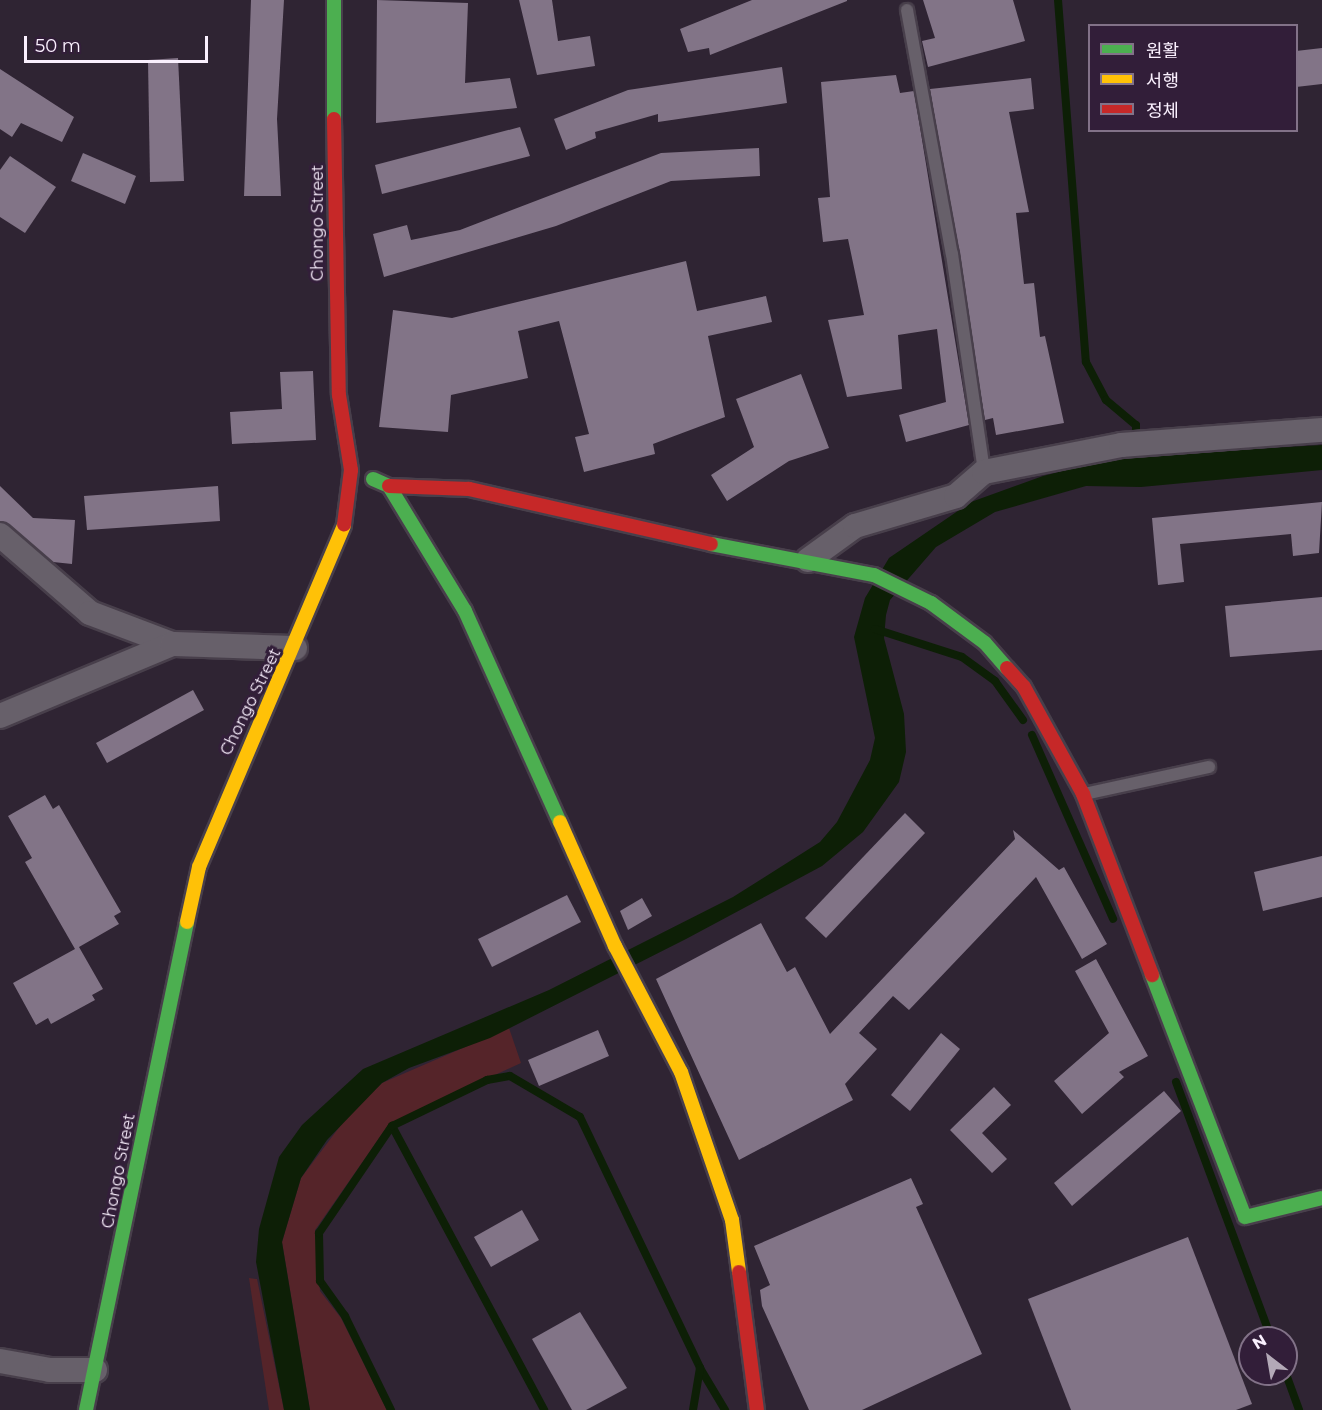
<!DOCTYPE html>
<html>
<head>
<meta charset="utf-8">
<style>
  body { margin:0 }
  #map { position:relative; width:1322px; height:1410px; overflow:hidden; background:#2f2433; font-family:Montserrat,"Noto Sans KR",sans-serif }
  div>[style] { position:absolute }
  .green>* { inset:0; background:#552429 }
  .water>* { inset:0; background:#0d1f06 }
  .stream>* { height:8px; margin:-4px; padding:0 4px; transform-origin:4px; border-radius:4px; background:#0d1f06 }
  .building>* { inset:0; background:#827487 }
  .roads { filter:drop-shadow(2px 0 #483f4b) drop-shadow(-2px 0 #483f4b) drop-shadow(0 2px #483f4b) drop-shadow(0 -2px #483f4b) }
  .lane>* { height:12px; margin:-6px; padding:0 6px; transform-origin:6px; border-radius:6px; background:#67606a }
  .street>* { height:24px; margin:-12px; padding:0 12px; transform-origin:12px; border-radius:12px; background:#67606a }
  .fast>* { height:14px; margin:-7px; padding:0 7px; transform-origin:7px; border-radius:7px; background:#4caf50 }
  .slow>* { height:14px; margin:-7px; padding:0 7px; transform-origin:7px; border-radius:7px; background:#ffc107 }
  .jam>* { height:14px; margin:-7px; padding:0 7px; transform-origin:7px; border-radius:7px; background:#c62828 }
  span { translate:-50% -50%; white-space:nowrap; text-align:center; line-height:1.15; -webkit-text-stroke:6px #321e39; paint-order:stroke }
  .street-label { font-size:16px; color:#faf0fe }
  .legend { position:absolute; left:1088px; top:24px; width:210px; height:108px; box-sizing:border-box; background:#321e39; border:2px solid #827288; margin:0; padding:8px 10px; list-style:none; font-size:18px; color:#faf0fe }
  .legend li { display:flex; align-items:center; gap:12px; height:30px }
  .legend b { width:30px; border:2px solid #827288 }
  .north { position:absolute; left:1238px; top:1326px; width:60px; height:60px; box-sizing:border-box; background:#321e39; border:2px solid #827288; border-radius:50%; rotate:329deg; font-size:16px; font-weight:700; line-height:24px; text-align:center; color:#faf0fe }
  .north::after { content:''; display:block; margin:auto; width:21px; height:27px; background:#b3a9b7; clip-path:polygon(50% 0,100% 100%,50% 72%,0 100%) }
  .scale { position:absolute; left:24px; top:36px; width:184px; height:27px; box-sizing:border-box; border:3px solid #faf0fe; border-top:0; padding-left:8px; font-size:18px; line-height:21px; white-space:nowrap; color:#faf0fe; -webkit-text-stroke:4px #321e39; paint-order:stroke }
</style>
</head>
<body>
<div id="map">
  <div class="green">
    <div style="clip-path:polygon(509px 1028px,521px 1063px,389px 1124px,315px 1230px,320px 1291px,341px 1318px,387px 1410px,310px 1410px,282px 1242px,301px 1178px,350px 1113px,382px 1083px)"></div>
    <div style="clip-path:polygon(249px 1278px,257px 1279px,284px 1410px,269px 1410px)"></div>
  </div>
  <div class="water">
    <div style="clip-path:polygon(1322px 445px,1322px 470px,1141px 487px,1086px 486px,995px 512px,936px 547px,890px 600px,886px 615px,884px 638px,904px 714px,906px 752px,899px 782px,863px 832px,822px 866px,686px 939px,490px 1038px,409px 1068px,382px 1083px,327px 1140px,301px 1178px,282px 1242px,310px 1410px,284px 1410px,256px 1262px,259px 1229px,279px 1157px,302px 1125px,363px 1069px,549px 990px,733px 897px,820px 842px,837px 822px,870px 760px,875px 738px,854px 637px,865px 598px,889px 558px,971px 502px,1043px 476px,1118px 457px)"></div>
  </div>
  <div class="stream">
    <div style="left:1058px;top:0;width:363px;rotate:85.6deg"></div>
    <div style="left:1086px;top:362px;width:43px;rotate:62.2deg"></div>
    <div style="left:1106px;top:400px;width:39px;rotate:40deg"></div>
    <div style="left:1136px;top:425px;width:17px;rotate:90deg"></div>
    <div style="left:875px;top:629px;width:91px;rotate:17.8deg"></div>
    <div style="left:962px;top:657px;width:41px;rotate:36deg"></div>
    <div style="left:995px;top:681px;width:48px;rotate:54.3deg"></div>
    <div style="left:1032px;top:735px;width:201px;rotate:66.2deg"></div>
    <div style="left:1176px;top:1082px;width:273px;rotate:69.6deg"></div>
    <div style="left:392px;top:1126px;width:322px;rotate:61.8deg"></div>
    <div style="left:700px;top:1368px;width:49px;rotate:59.2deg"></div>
    <div style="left:1286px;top:1374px;width:38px;rotate:70deg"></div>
    <div style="left:391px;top:1410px;width:105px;rotate:-116.1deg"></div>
    <div style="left:345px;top:1316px;width:43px;rotate:-125.5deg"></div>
    <div style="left:320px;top:1281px;width:48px;rotate:-91.2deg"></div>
    <div style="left:319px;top:1233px;width:130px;rotate:-55.7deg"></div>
    <div style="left:392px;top:1126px;width:106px;rotate:-25.8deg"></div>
    <div style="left:487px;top:1080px;width:23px;rotate:-10deg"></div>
    <div style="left:510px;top:1076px;width:81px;rotate:30.4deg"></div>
    <div style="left:580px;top:1117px;width:278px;rotate:64.4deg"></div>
    <div style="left:700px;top:1368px;width:43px;rotate:99.5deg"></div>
  </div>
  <div class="building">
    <div style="clip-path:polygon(251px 0,284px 0,277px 119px,281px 196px,244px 196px)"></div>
    <div style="clip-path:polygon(377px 0,468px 3px,465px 83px,510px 78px,517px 108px,376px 123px)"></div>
    <div style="clip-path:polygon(519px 0,552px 0,558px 41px,590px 36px,595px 66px,537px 75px)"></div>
    <div style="clip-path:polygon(752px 0,847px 0,847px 1px,710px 55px,709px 48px,688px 52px,680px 29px)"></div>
    <div style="clip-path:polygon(923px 0,1013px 0,1025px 41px,928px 67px,922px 41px,935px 38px)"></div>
    <div style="clip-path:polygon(1322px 48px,1322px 84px,1296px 87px,1296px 51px)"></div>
    <div style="clip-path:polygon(178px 58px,184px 181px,150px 182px,148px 60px)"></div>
    <div style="clip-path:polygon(782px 67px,787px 103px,658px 122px,658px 114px,595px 132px,596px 138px,566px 150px,554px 119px,628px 90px)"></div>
    <div style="clip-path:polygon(0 69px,74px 117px,62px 142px,21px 123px,12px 137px,0 129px)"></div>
    <div style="clip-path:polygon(896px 75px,900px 93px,914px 91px,969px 425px,906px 442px,899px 415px,946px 402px,937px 329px,898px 335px,902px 389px,847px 397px,828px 320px,864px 315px,848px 239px,823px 242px,818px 198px,830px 197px,821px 82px)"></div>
    <div style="clip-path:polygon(1031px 78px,1034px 109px,1009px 112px,1029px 212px,1016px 213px,1024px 284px,1034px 283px,1040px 337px,1045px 336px,1064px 423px,996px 435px,993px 418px,985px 420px,930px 89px)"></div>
    <div style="clip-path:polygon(520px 127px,530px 156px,382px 194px,375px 165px)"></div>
    <div style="clip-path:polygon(759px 148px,760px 176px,671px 181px,556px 226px,384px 277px,373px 234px,407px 225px,411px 240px,460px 230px,661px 153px)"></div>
    <div style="clip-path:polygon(83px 153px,136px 176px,125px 204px,71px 181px)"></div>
    <div style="clip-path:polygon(10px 156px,56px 187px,25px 233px,0 217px,0 170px)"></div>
    <div style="clip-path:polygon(686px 261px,697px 311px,766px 296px,772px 322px,708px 336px,725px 417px,653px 444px,655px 454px,584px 472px,575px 437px,589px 434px,559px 321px,518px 331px,528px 378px,451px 395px,448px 432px,379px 427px,393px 310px,452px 318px)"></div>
    <div style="clip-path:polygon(313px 371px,316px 440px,232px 444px,230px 412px,282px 409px,280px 372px)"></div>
    <div style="clip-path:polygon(801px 374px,829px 448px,789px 461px,727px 501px,711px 475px,754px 447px,736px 399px)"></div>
    <div style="clip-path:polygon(0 486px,33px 518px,75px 520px,72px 564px,53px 562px,0 521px)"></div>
    <div style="clip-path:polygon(218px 486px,220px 521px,87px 530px,84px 496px)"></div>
    <div style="clip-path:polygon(1322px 502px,1319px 553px,1293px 556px,1291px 534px,1180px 544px,1184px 582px,1158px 585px,1152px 518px)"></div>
    <div style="clip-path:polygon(1322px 597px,1322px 650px,1230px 657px,1225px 606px)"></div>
    <div style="clip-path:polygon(193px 690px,204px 710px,107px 763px,96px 743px)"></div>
    <div style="clip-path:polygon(45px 795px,53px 809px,59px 805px,121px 912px,114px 916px,119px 924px,79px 947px,103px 989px,92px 995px,95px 1000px,51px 1024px,48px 1018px,36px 1025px,13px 983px,75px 949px,25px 862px,32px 858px,8px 816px)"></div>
    <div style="clip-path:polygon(905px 813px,925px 833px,826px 938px,805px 918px)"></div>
    <div style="clip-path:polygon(1013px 830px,1059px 870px,1064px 867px,1107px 944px,1082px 959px,1036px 877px,909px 1010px,893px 996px,859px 1033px,877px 1049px,845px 1084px,853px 1100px,739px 1160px,656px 979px,761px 923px,787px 972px,795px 967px,830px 1034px,1015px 839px)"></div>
    <div style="clip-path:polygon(1322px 856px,1322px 897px,1263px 911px,1254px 872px)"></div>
    <div style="clip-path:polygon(567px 895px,581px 922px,492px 967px,478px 939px)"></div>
    <div style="clip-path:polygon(642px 898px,652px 916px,628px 930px,620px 911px)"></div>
    <div style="clip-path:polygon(1096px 959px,1148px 1056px,1119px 1072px,1124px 1077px,1082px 1114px,1054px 1081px,1109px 1033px,1075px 971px)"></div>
    <div style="clip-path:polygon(598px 1030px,609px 1056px,539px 1086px,528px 1060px)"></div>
    <div style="clip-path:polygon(941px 1033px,960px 1049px,910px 1111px,891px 1095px)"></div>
    <div style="clip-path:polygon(994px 1087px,1011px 1105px,982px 1133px,1007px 1159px,992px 1173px,950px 1130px)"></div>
    <div style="clip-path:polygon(1164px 1091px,1181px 1111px,1072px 1206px,1054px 1183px)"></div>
    <div style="clip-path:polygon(911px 1178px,923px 1204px,916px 1207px,982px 1354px,862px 1410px,809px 1410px,762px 1306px,760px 1290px,770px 1285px,754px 1246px)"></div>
    <div style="clip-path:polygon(522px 1210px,539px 1240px,491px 1267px,474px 1237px)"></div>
    <div style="clip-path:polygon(1188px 1237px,1252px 1404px,1236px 1410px,1071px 1410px,1028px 1299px)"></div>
    <div style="clip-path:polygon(580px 1312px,627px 1388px,586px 1410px,572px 1410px,532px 1339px)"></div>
  </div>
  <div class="roads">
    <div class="lane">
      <div style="left:907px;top:10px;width:248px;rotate:79.6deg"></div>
      <div style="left:952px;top:254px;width:220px;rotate:81.6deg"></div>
      <div style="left:1084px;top:794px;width:128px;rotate:-12.2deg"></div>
    </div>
    <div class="street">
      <div style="left:0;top:535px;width:119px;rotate:40.9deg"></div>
      <div style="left:90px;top:613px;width:88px;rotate:20.7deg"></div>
      <div style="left:808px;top:560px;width:58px;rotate:-35.9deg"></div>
      <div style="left:855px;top:526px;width:105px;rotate:-16.5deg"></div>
      <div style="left:956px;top:496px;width:37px;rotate:-41deg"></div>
      <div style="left:984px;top:472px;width:140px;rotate:-11.1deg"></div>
      <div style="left:1121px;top:445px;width:202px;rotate:-4.3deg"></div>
      <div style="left:0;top:716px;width:186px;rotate:-22.7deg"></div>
      <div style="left:172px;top:644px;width:123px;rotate:1.9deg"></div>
      <div style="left:0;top:1361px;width:51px;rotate:10.2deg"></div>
      <div style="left:50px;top:1370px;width:45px"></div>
    </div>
    <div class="fast">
      <div style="left:334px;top:119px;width:119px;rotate:-90deg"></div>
      <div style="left:373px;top:479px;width:17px;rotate:24deg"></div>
      <div style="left:389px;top:486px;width:146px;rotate:58.7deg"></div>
      <div style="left:465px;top:611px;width:231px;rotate:65.8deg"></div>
      <div style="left:711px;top:544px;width:166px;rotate:10.8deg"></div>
      <div style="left:874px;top:575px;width:64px;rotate:26.2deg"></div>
      <div style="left:931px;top:603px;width:67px;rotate:36.5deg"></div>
      <div style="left:985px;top:643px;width:33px;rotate:49deg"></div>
      <div style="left:1152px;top:975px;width:259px;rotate:69deg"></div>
      <div style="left:1245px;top:1217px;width:79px;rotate:-13.9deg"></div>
      <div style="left:86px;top:1410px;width:498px;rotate:-78.3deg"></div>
    </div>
    <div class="slow">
      <div style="left:560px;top:822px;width:136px;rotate:66.1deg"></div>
      <div style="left:615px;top:946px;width:142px;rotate:62.4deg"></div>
      <div style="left:681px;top:1072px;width:157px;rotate:71deg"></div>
      <div style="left:732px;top:1220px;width:52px;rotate:82.3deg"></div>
      <div style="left:187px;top:922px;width:56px;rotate:-77.7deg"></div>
      <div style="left:199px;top:867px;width:371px;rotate:-67deg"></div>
    </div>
    <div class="jam">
      <div style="left:334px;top:119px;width:276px;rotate:89deg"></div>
      <div style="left:339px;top:395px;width:76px;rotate:80.9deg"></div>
      <div style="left:351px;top:470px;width:55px;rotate:97.3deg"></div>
      <div style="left:389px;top:486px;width:80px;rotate:2.1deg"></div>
      <div style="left:469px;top:489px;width:248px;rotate:12.8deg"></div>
      <div style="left:1007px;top:668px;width:25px;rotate:48deg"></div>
      <div style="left:1024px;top:687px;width:122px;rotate:61.1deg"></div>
      <div style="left:1083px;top:794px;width:194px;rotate:69.1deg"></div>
      <div style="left:739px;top:1272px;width:139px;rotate:82.6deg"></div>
    </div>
  </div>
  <div class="street-label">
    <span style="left:318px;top:223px;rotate:-90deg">Chongo Street</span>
    <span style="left:251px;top:702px;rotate:-64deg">Chongo Street</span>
    <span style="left:119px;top:1171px;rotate:-79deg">Chongo Street</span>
  </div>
  <ul class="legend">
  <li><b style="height:8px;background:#4caf50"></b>원활</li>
  <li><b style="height:8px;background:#ffc107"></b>서행</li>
  <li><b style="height:8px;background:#c62828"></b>정체</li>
  </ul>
  <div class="north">N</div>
  <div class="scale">50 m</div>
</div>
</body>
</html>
